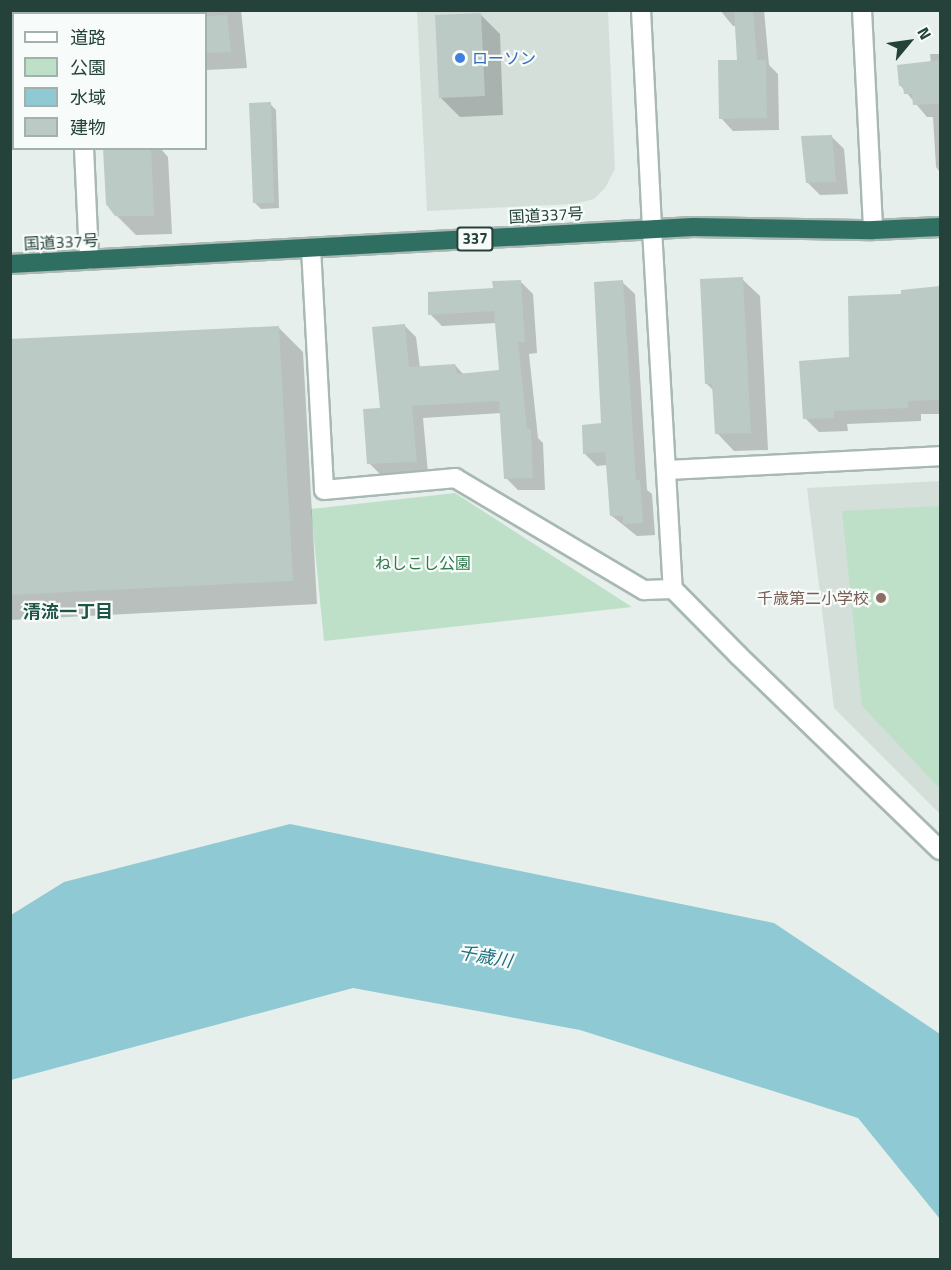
<!DOCTYPE html>
<html>
<head>
<meta charset="utf-8">
<style>
  body { margin:0 }
  #map { position:relative; width:951px; height:1270px; overflow:hidden; background:#e6efeb; font-family:"Titillium Web","Noto Sans JP",sans-serif }
  div>[style] { position:absolute }
  .built>* { inset:0; background:#d4dfda }
  .green>* { inset:0; background:#bfe0c8 }
  .water>* { inset:0; background:#8ec9d4 }
  .shadow>* { inset:0; background:#0003 }
  .building>* { inset:0; background:#bbcac4 }
  .roads { filter:drop-shadow(2px 0 #a8b8b2) drop-shadow(-2px 0 #a8b8b2) drop-shadow(0 2px #a8b8b2) drop-shadow(0 -2px #a8b8b2) }
  .street>* { height:18px; margin:-9px; padding:0 9px; transform-origin:9px; border-radius:9px; background:#fff }
  .secondary>* { height:18px; margin:-9px; padding:0 9px; transform-origin:9px; border-radius:9px; background:#fff }
  .highway>* { height:18px; margin:-9px; padding:0 9px; transform-origin:9px; border-radius:9px; background:#2f6f62 }
  .dots>* { width:16px; height:16px; translate:-50% -50%; box-sizing:border-box; border:3px solid #f7fbf9; border-radius:50% }
  span { translate:-50% -50%; white-space:nowrap; text-align:center; line-height:1.15; -webkit-text-stroke:4.5px #f7fbf9; paint-order:stroke }
  .shield-label span { padding:2px 4px; background:#f7fbf9; border:2px solid; border-radius:4px; -webkit-text-stroke-width:0 }
  .shield-label { font-size:15px; color:#24423a; font-weight:700 }
  .shop-label { font-size:16px; color:#366cbe }
  .left { translate:0 -50%; text-align:left }
  .street-label { font-size:16px; color:#24423a }
  .park-label { font-size:16px; color:#2d7a4b }
  .education-label { font-size:16px; color:#785e54 }
  .right { translate:-100% -50%; text-align:right }
  .neighbourhood-label { font-size:18px; color:#1f5548; font-weight:700 }
  .water-label { font-size:18px; color:#1c6f80; font-style:italic }
  .frame { position:absolute; inset:0; border:12px solid #24423a; pointer-events:none }
  .legend { position:absolute; left:12px; top:12px; width:195px; height:138px; box-sizing:border-box; background:#f7fbf9; border:2px solid #a3b1ad; margin:0; padding:8px 10px; list-style:none; font-size:18px; color:#24423a }
  .legend li { display:flex; align-items:center; gap:12px; height:30px }
  .legend b { width:30px; border:2px solid #a3b1ad }
  .north { position:absolute; left:879px; top:12px; width:60px; height:60px; -webkit-text-stroke:4px #f7fbf9; paint-order:stroke; rotate:61deg; font-size:16px; font-weight:700; line-height:24px; text-align:center; color:#24423a }
  .north::after { content:''; display:block; margin:auto; width:21px; height:27px; background:#24423a; clip-path:polygon(50% 0,100% 100%,50% 72%,0 100%) }
</style>
</head>
<body>
<div id="map">
  <div class="built">
    <div style="clip-path:polygon(417px 11px,608px 11px,615px 169px,605px 188px,594px 199px,573px 204px,427px 211px)"></div>
    <div style="clip-path:polygon(940px 481px,940px 814px,834px 708px,807px 488px)"></div>
  </div>
  <div class="green">
    <div style="clip-path:polygon(455px 493px,632px 607px,324px 641px,311px 509px)"></div>
    <div style="clip-path:polygon(940px 506px,940px 789px,862px 706px,842px 511px)"></div>
  </div>
  <div class="water">
    <div style="clip-path:polygon(290px 824px,774px 923px,940px 1034px,940px 1219px,858px 1118px,580px 1030px,353px 988px,11px 1080px,11px 915px,64px 882px)"></div>
  </div>
  <div class="shadow">
    <div style="clip-path:polygon(194px 10px,241px 10px,247px 68px,206px 70px,206px 14px,195px 14px)"></div>
    <div style="clip-path:polygon(720px 10px,764px 10px,769px 65px,778px 74px,779px 130px,733px 131px,721px 118px,738px 61px,736px 26px,733px 26px)"></div>
    <div style="clip-path:polygon(481px 15px,500px 34px,503px 115px,460px 117px,441px 98px)"></div>
    <div style="clip-path:polygon(930px 54px,940px 54px,940px 172px,936px 167px,933px 117px,927px 117px,900px 85px,931px 63px)"></div>
    <div style="clip-path:polygon(10px 55px,14px 55px,14px 116px,10px 116px)"></div>
    <div style="clip-path:polygon(270px 104px,276px 110px,279px 208px,261px 209px,255px 203px)"></div>
    <div style="clip-path:polygon(831px 136px,844px 149px,848px 194px,820px 195px,807px 182px)"></div>
    <div style="clip-path:polygon(104px 148px,160px 148px,168px 157px,172px 234px,136px 235px,116px 215px)"></div>
    <div style="clip-path:polygon(742px 279px,760px 296px,768px 450px,734px 451px,717px 433px,714px 391px,706px 383px)"></div>
    <div style="clip-path:polygon(521px 282px,533px 294px,537px 353px,529px 354px,538px 438px,543px 443px,545px 490px,518px 490px,506px 478px,501px 413px,423px 418px,428px 473px,381px 475px,369px 463px,404px 325px,416px 337px,420px 368px,455px 365px,464px 375px,500px 372px,497px 323px,442px 326px,430px 314px)"></div>
    <div style="clip-path:polygon(622px 282px,635px 294px,647px 490px,652px 494px,655px 535px,637px 536px,612px 516px,607px 465px,597px 466px,585px 454px,602px 424px)"></div>
    <div style="clip-path:polygon(940px 287px,940px 414px,921px 414px,921px 421px,847px 424px,848px 431px,819px 432px,805px 418px,902px 295px,902px 291px)"></div>
    <div style="clip-path:polygon(279px 328px,303px 352px,317px 604px,10px 620px,10px 340px)"></div>
  </div>
  <div class="building">
    <div style="clip-path:polygon(734px 10px,753px 10px,757px 60px,766px 60px,767px 118px,719px 119px,718px 60px,737px 60px)"></div>
    <div style="clip-path:polygon(481px 13px,485px 96px,439px 98px,435px 15px)"></div>
    <div style="clip-path:polygon(227px 15px,231px 52px,206px 53px,206px 16px)"></div>
    <div style="clip-path:polygon(940px 60px,940px 104px,913px 105px,912px 94px,904px 94px,903px 86px,899px 86px,897px 65px)"></div>
    <div style="clip-path:polygon(271px 102px,274px 203px,253px 203px,249px 103px)"></div>
    <div style="clip-path:polygon(832px 135px,836px 182px,806px 183px,801px 136px)"></div>
    <div style="clip-path:polygon(103px 148px,151px 148px,154px 216px,115px 216px,106px 204px)"></div>
    <div style="clip-path:polygon(743px 277px,751px 433px,715px 434px,712px 384px,705px 384px,700px 279px)"></div>
    <div style="clip-path:polygon(521px 280px,525px 342px,518px 342px,527px 429px,531px 429px,533px 478px,504px 479px,499px 401px,412px 406px,417px 462px,367px 464px,363px 409px,380px 408px,372px 327px,405px 324px,409px 367px,455px 364px,457px 374px,499px 370px,494px 311px,428px 315px,428px 292px,493px 288px,492px 281px)"></div>
    <div style="clip-path:polygon(623px 280px,636px 480px,640px 480px,643px 523px,623px 524px,623px 516px,610px 516px,605px 452px,583px 454px,582px 425px,601px 423px,594px 282px)"></div>
    <div style="clip-path:polygon(940px 286px,940px 400px,908px 401px,908px 408px,834px 411px,834px 418px,803px 419px,799px 361px,849px 357px,848px 296px,901px 294px,901px 290px)"></div>
    <div style="clip-path:polygon(279px 326px,293px 581px,10px 595px,10px 339px)"></div>
  </div>
  <div class="roads">
    <div class="street">
      <div style="left:77px;top:10px;width:4px;rotate:90deg"></div>
      <div style="left:862px;top:10px;width:220px;rotate:87.1deg"></div>
      <div style="left:84px;top:148px;width:112px;rotate:87.4deg"></div>
      <div style="left:652px;top:229px;width:361px;rotate:86.7deg"></div>
      <div style="left:673px;top:589px;width:93px;rotate:45.4deg"></div>
      <div style="left:738px;top:655px;width:281px;rotate:44deg"></div>
      <div style="left:311px;top:248px;width:242px;rotate:86.9deg"></div>
      <div style="left:324px;top:490px;width:132px;rotate:-5.2deg"></div>
      <div style="left:455px;top:478px;width:220px;rotate:30.7deg"></div>
      <div style="left:644px;top:590px;width:29px;rotate:-2deg"></div>
      <div style="left:667px;top:470px;width:273px;rotate:-2.9deg"></div>
    </div>
    <div class="secondary">
      <div style="left:641px;top:10px;width:219px;rotate:87.1deg"></div>
    </div>
    <div class="highway">
      <div style="left:10px;top:264px;width:684px;rotate:-3.1deg"></div>
      <div style="left:693px;top:227px;width:180px;rotate:1deg"></div>
      <div style="left:873px;top:230px;width:67px;rotate:-2.6deg"></div>
    </div>
  </div>
  <div class="dots">
    <div style="left:460px;top:58px;background:#3f7fe0"></div>
    <div style="left:881px;top:598px;background:#8d6e63"></div>
  </div>
  <div class="shield-label">
    <span style="left:475px;top:239px">337</span>
  </div>
  <div class="shop-label">
    <span class="left" style="left:472px;top:58px">ローソン</span>
  </div>
  <div class="street-label">
    <span style="left:546px;top:215px;rotate:-3deg">国道337号</span>
    <span style="left:61px;top:242px;rotate:-3deg">国道337号</span>
  </div>
  <div class="park-label">
    <span style="left:423px;top:563px">ねしこし公園</span>
  </div>
  <div class="education-label">
    <span class="right" style="left:869px;top:598px">千歳第二小学校</span>
  </div>
  <div class="neighbourhood-label">
    <span style="left:68px;top:612px">清流一丁目</span>
  </div>
  <div class="water-label">
    <span style="left:485px;top:957px;rotate:10deg">千歳川</span>
  </div>
  <div class="frame"></div>
  <ul class="legend">
  <li><b style="height:8px;background:#fff"></b>道路</li>
  <li><b style="height:16px;background:#bfe0c8"></b>公園</li>
  <li><b style="height:16px;background:#8ec9d4"></b>水域</li>
  <li><b style="height:16px;background:#bbcac4"></b>建物</li>
  </ul>
  <div class="north">N</div>
</div>
</body>
</html>
